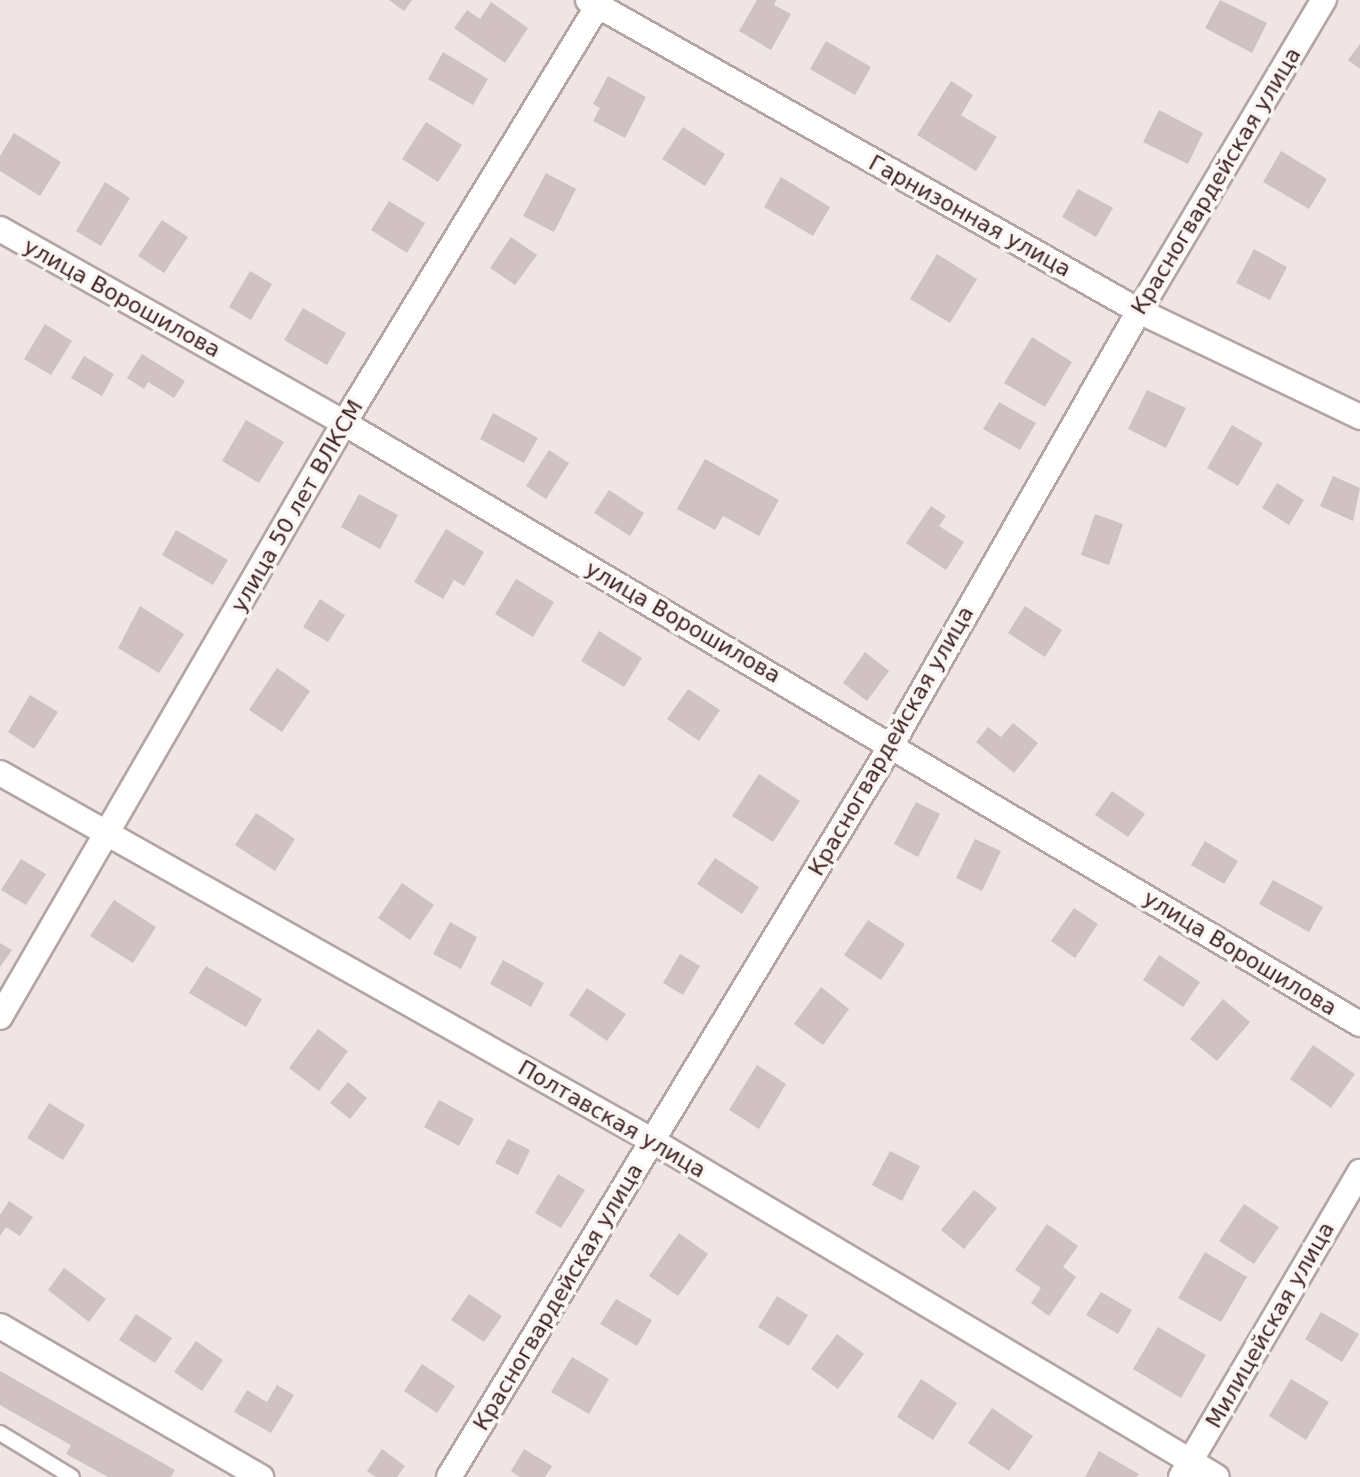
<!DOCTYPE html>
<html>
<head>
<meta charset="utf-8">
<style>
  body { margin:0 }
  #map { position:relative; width:1360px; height:1477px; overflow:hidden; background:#efe5e6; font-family:"DejaVu Sans",sans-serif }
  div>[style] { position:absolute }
  .building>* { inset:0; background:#d0c1c2 }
  .roads { filter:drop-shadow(2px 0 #b4a4a4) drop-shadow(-2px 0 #b4a4a4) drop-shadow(0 2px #b4a4a4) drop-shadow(0 -2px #b4a4a4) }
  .lane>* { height:14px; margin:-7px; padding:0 7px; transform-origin:7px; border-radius:7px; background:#fff }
  .street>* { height:24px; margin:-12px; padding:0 12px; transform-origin:12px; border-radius:12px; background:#fff }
  .secondary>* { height:24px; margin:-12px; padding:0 12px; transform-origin:12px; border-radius:12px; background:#fff }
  span { translate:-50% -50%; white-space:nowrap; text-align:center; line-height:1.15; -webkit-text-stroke:7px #fbf6f6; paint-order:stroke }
  .street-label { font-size:22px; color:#422623 }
</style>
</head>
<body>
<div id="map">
  <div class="building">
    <div style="clip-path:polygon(389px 0,412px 0,404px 11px)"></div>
    <div style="clip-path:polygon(757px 0,776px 0,774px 5px,791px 14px,771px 50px,739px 31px)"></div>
    <div style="clip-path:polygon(1220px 0,1267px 23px,1252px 53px,1205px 28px)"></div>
    <div style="clip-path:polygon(491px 2px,528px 28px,505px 63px,454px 28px,467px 10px,480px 19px)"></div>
    <div style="clip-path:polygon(826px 41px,871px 67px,855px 95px,810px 69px)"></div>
    <div style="clip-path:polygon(1360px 44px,1360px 69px,1348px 60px)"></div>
    <div style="clip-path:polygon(443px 52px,488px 79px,473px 105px,428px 79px)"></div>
    <div style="clip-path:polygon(608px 76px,646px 97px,625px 138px,593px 121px,600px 108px,593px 104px)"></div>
    <div style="clip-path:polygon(951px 81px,973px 95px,961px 115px,997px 137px,976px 171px,917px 135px)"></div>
    <div style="clip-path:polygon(1159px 110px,1203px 133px,1188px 164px,1143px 142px)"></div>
    <div style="clip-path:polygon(426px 122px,462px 145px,438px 182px,402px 159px)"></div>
    <div style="clip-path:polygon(683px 127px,725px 154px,705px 186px,662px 159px)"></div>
    <div style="clip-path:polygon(14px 133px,61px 162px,40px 196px,0 171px,0 156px)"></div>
    <div style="clip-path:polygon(1281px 151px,1327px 179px,1309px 209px,1263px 182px)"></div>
    <div style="clip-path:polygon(546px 173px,576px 189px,554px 232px,523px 216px)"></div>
    <div style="clip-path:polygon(781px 177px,830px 207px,813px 236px,764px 207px)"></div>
    <div style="clip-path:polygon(105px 182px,130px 198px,101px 246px,76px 231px)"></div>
    <div style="clip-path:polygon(1078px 189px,1113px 208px,1096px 237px,1062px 217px)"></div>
    <div style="clip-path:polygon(389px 201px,425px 223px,407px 253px,371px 230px)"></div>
    <div style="clip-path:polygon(162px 220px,188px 237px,164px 273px,138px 256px)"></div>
    <div style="clip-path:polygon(511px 237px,537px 255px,515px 285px,490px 268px)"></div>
    <div style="clip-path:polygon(1254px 249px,1287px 267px,1270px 300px,1236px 283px)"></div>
    <div style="clip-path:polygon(937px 254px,977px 279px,950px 323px,910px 299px)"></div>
    <div style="clip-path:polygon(250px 271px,272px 284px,251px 320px,229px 307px)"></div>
    <div style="clip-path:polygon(303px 308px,346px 333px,327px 365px,284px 340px)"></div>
    <div style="clip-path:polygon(45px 324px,72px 341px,51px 375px,24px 359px)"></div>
    <div style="clip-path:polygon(1032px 337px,1072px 362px,1045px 407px,1004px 383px)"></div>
    <div style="clip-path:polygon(142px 354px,185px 381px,174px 398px,148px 382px,144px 389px,127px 378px)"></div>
    <div style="clip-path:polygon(84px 356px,114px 374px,102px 396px,71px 378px)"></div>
    <div style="clip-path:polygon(1147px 390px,1186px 408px,1166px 448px,1128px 429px)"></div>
    <div style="clip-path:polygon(999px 402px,1036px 423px,1020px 450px,983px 429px)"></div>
    <div style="clip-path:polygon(493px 413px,538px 438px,524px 463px,480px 439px)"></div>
    <div style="clip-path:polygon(246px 420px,284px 442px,259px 483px,222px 461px)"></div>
    <div style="clip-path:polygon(1232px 425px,1263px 443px,1238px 486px,1207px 468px)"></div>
    <div style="clip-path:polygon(549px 450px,569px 463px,546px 499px,526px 486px)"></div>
    <div style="clip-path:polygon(705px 459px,779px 500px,759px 536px,723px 516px,715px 530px,677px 509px)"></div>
    <div style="clip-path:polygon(1333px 476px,1360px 488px,1353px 521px,1320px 506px)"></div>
    <div style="clip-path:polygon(1277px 483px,1304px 500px,1289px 525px,1262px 508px)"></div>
    <div style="clip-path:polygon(609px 490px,644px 513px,630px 536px,594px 513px)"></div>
    <div style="clip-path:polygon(359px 494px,398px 515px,380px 549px,341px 527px)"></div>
    <div style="clip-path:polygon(931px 506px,946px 516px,939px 526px,964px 542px,946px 570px,906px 543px)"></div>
    <div style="clip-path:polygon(1095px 514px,1123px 524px,1109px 565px,1081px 555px)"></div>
    <div style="clip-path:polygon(446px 529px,484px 552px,464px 586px,454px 580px,443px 599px,414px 582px)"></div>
    <div style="clip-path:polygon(176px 530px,228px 560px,213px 585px,162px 555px)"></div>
    <div style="clip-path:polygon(516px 579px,554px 602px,533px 637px,495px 614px)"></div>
    <div style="clip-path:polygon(320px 599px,345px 615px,328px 642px,303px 627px)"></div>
    <div style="clip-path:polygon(140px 606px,184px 634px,159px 673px,118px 648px)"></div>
    <div style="clip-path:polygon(1025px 606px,1062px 630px,1045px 657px,1008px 633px)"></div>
    <div style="clip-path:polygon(599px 631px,642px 658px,624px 687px,581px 661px)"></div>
    <div style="clip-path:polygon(865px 652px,889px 671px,867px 701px,843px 683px)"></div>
    <div style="clip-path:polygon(277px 668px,310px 691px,282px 732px,249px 710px)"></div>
    <div style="clip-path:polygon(688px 689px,720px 710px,699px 741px,667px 719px)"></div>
    <div style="clip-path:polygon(30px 695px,58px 712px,34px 749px,8px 732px)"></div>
    <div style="clip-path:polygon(1013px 723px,1038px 743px,1014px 773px,976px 742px,988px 727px,1001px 737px)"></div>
    <div style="clip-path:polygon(759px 774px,800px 801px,773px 842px,732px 816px)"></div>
    <div style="clip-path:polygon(1112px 791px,1145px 814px,1128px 837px,1095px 815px)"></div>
    <div style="clip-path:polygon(916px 802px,940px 814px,918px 857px,894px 844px)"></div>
    <div style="clip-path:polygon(256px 813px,295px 839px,275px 871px,235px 845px)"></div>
    <div style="clip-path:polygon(975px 839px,1001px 851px,982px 891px,956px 878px)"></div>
    <div style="clip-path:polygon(1205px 841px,1238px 861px,1224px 884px,1191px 865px)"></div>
    <div style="clip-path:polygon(715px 858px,759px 887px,742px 914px,697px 884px)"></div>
    <div style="clip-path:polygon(21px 859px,46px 874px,26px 905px,1px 890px)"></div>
    <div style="clip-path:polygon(1273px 880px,1323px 907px,1309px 932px,1259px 904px)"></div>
    <div style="clip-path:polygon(402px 883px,434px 905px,410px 940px,378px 918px)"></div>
    <div style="clip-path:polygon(114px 900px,156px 927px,133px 963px,90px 936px)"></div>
    <div style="clip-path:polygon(1074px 908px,1098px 924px,1075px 958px,1051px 941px)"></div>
    <div style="clip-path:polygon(868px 920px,905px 944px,881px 980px,844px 955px)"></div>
    <div style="clip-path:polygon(450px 922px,477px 937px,461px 969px,433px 954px)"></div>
    <div style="clip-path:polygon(0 943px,12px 950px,0 967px)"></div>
    <div style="clip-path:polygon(680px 954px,700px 966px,683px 995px,663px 983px)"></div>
    <div style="clip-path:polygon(1159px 955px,1200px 982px,1183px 1007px,1143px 980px)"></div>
    <div style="clip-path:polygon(503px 960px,544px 983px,531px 1007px,490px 984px)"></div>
    <div style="clip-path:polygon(206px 966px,262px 999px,246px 1027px,189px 993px)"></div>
    <div style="clip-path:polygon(821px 987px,849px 1009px,823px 1045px,794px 1024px)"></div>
    <div style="clip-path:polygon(587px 988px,626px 1014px,607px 1041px,569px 1015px)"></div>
    <div style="clip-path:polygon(1223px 999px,1250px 1022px,1217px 1061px,1190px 1039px)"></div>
    <div style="clip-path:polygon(318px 1029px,348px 1051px,319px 1091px,289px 1068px)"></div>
    <div style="clip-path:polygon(1313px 1045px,1355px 1074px,1331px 1108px,1290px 1079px)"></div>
    <div style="clip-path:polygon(757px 1065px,786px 1084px,759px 1129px,729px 1110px)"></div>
    <div style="clip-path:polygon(348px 1082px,367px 1098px,350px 1119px,330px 1103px)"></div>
    <div style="clip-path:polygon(439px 1100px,474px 1119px,459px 1146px,424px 1127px)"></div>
    <div style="clip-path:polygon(49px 1103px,85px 1125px,63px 1160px,27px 1138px)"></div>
    <div style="clip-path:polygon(508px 1139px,530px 1150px,518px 1175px,495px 1163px)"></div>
    <div style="clip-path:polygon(890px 1151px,920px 1166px,902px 1201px,872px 1185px)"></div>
    <div style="clip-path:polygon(558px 1174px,585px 1190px,561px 1228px,535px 1213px)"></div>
    <div style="clip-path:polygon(974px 1190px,997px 1208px,964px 1249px,941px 1230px)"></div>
    <div style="clip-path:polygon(9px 1201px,33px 1217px,20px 1236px,6px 1227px,0 1236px,0 1215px)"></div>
    <div style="clip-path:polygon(1244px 1204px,1279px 1227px,1254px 1264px,1219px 1241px)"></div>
    <div style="clip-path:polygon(1047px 1224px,1078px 1246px,1063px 1267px,1076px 1277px,1049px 1316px,1031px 1303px,1041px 1288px,1015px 1270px)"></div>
    <div style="clip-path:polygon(679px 1233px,708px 1254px,678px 1296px,649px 1276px)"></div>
    <div style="clip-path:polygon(1205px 1252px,1247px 1277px,1221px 1322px,1178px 1298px)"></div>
    <div style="clip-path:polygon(64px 1268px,106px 1299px,89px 1322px,48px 1290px)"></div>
    <div style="clip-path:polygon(1101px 1292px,1132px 1310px,1118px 1334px,1086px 1315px)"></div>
    <div style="clip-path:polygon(469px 1294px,502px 1316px,484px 1342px,451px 1320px)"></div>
    <div style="clip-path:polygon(777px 1296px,808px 1315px,789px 1346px,758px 1327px)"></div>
    <div style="clip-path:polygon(616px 1299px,652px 1320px,637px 1346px,600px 1324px)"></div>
    <div style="clip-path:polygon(1321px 1312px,1359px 1334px,1342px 1362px,1305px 1339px)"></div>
    <div style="clip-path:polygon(136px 1314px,172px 1338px,155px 1363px,119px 1340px)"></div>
    <div style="clip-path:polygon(1158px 1327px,1206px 1355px,1181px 1398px,1133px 1369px)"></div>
    <div style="clip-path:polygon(837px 1334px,864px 1354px,838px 1389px,811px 1369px)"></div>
    <div style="clip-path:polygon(196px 1341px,223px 1360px,202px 1391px,174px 1372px)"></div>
    <div style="clip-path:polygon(572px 1357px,609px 1379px,589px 1414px,551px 1392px)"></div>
    <div style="clip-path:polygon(422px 1364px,455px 1386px,437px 1413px,404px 1391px)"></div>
    <div style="clip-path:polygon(0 1371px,175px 1470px,171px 1477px,108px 1477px,66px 1454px,71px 1445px,0 1405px)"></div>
    <div style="clip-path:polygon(921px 1379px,957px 1403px,933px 1440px,897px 1417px)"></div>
    <div style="clip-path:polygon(1291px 1379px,1329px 1402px,1306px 1440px,1269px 1416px)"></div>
    <div style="clip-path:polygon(277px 1385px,294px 1395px,271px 1433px,234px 1412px,247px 1390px,267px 1402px)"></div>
    <div style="clip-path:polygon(992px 1408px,1033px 1436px,1009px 1471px,968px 1443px)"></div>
    <div style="clip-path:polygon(382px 1449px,405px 1466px,397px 1477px,376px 1477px,367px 1471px)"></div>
    <div style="clip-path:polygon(524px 1449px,552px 1466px,545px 1477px,520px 1477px,511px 1471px)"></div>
    <div style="clip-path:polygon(1099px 1451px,1139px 1474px,1137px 1477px,1085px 1477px)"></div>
  </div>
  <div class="roads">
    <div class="lane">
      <div style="left:0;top:1433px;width:84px;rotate:31.4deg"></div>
    </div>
    <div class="street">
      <div style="left:588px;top:0;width:633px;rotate:29.44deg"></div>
      <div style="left:1139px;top:311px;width:245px;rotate:25.6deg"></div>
      <div style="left:0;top:229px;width:395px;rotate:29.4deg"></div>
      <div style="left:344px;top:423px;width:1180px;rotate:30.61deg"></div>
      <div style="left:0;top:773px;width:750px;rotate:29.4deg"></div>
      <div style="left:653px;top:1141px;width:656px;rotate:30.78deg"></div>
      <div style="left:0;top:1017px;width:686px;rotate:-59.92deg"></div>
      <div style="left:344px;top:423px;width:495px;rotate:-58.7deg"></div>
      <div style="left:1181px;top:1477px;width:354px;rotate:-59.6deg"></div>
    </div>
    <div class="secondary">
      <div style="left:0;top:1326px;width:302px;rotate:30.1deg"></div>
      <div style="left:449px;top:1477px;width:856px;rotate:-58.85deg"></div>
      <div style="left:892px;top:744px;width:498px;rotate:-60.3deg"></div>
      <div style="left:1139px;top:311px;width:362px;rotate:-59.3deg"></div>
    </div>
  </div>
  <div class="street-label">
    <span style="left:1216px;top:181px;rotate:-59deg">Красногвардейская улица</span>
    <span style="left:970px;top:216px;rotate:29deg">Гарнизонная улица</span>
    <span style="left:122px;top:298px;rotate:29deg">улица Ворошилова</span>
    <span style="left:297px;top:506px;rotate:-60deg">улица 50 лет ВЛКСМ</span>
    <span style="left:683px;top:622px;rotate:30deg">улица Ворошилова</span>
    <span style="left:891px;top:741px;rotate:-60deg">Красногвардейская улица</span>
    <span style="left:1240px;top:953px;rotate:31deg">улица Ворошилова</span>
    <span style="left:612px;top:1119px;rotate:30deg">Полтавская улица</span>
    <span style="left:558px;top:1297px;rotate:-59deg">Красногвардейская улица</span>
    <span style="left:1270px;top:1325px;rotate:-60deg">Милицейская улица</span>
  </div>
</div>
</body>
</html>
